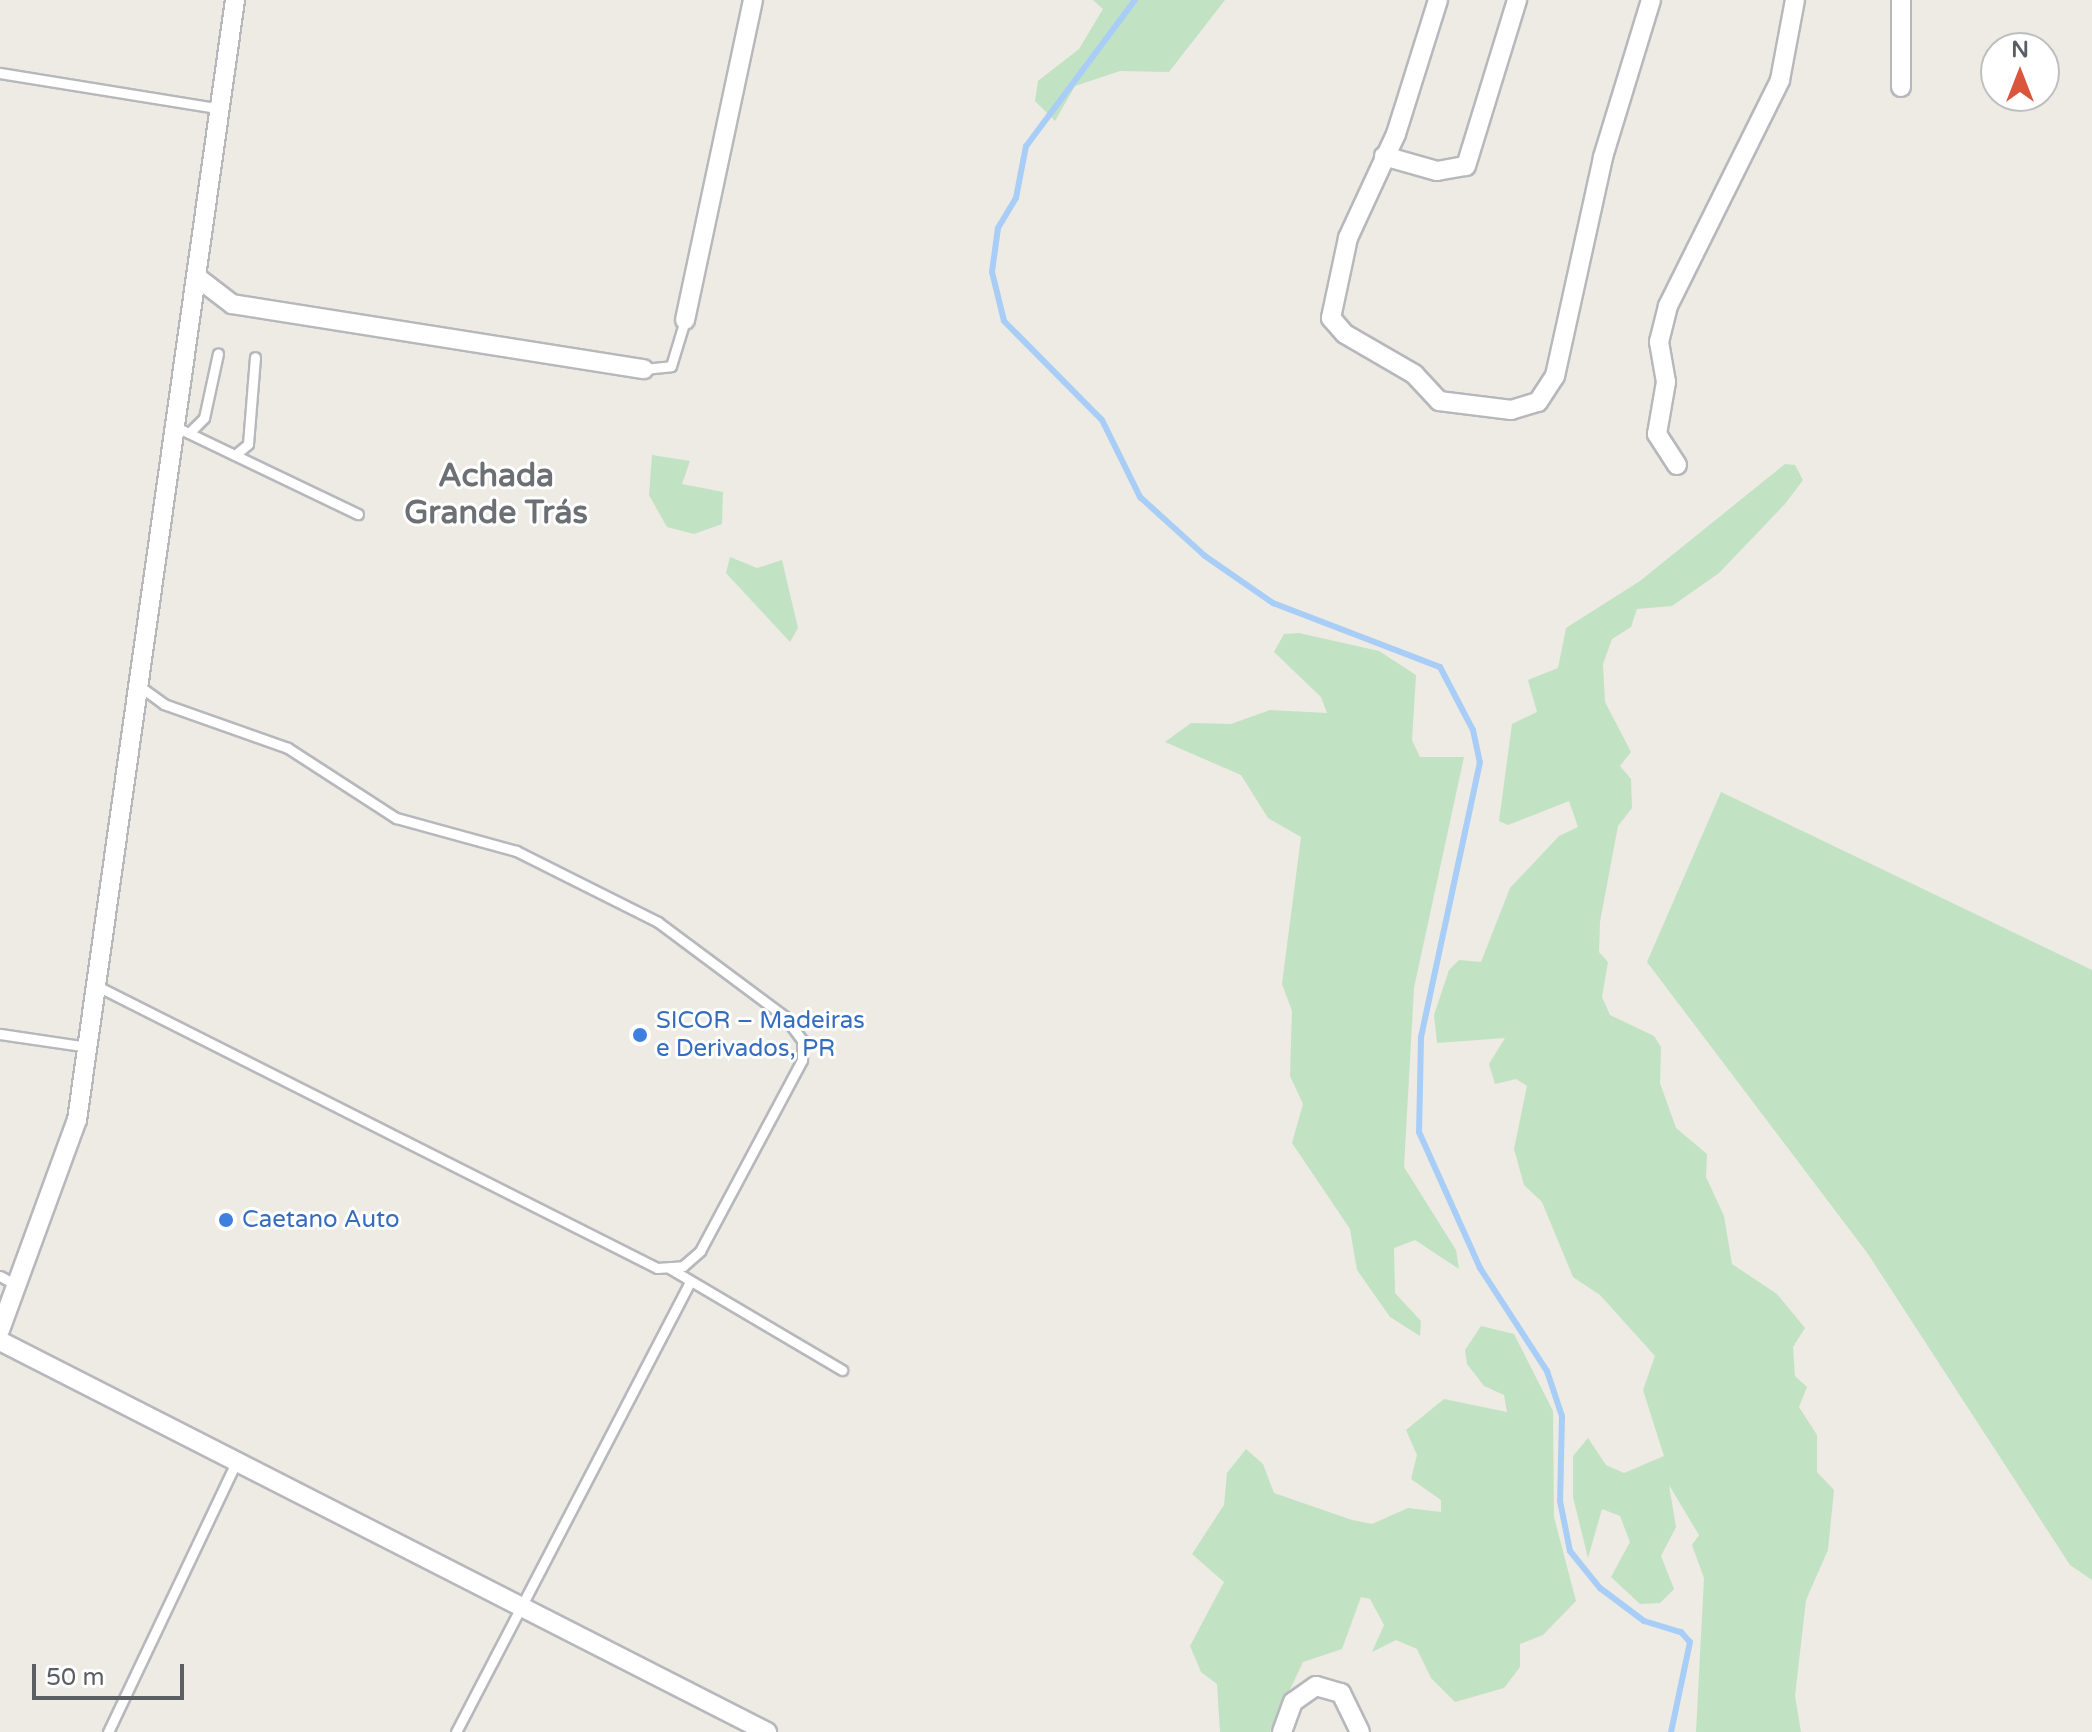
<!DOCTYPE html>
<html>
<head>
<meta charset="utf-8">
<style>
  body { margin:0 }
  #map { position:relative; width:2092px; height:1732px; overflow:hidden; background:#edebe3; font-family:"Varela Round",sans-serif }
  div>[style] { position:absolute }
  .green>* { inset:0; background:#c2e2c4 }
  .stream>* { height:6px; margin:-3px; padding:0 3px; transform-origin:3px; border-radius:3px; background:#a8cef8 }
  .roads { filter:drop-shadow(2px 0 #b6b8bc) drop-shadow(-2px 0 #b6b8bc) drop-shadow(0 2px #b6b8bc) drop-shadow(0 -2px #b6b8bc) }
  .service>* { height:9px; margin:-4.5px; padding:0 4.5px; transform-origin:4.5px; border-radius:4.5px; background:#fff }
  .minor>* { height:18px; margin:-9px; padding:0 9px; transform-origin:9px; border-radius:9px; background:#fff }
  .dots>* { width:22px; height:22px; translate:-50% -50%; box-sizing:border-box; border:4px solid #fff; border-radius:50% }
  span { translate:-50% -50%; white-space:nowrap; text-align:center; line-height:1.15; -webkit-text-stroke:6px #fff; paint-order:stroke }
  .shop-label { font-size:24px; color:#366cbe }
  .left { translate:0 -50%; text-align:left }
  .district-label { font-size:32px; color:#6c7074; font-weight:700 }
  .north { position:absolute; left:1980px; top:32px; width:80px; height:80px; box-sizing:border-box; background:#fff; border:2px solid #bdbfc1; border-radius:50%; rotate:0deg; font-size:22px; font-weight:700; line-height:32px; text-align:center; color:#5b5e63 }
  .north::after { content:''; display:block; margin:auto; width:28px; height:36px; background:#da553c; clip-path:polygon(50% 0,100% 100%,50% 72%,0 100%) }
  .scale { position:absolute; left:32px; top:1664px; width:152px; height:36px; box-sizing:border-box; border:4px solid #5b5e63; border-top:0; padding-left:10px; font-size:24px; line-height:28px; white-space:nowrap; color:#5b5e63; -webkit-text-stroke:6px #fff; paint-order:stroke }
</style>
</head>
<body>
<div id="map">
  <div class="green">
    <div style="clip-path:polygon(1093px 0,1225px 0,1169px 72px,1120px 71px,1075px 86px,1055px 121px,1035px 101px,1038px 81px,1079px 49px,1103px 9px)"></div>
    <div style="clip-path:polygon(652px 455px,690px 461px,682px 484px,723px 492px,722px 524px,694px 534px,667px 527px,649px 495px)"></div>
    <div style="clip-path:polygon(1785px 464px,1795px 465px,1803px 480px,1785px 504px,1719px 573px,1672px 606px,1637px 609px,1631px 627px,1612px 639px,1603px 664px,1605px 702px,1631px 752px,1620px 766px,1631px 779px,1632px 808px,1618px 826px,1600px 922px,1599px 952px,1608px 962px,1602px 997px,1610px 1015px,1654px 1036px,1661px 1047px,1660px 1083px,1676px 1128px,1707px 1154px,1706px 1177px,1724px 1216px,1732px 1264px,1777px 1294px,1805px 1328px,1793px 1347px,1795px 1376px,1807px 1387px,1799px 1407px,1817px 1435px,1817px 1472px,1834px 1490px,1828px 1550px,1806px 1600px,1795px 1696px,1801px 1732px,1696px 1732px,1704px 1578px,1692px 1545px,1699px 1535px,1669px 1485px,1676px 1527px,1661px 1556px,1674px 1589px,1660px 1603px,1640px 1604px,1611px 1577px,1630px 1542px,1620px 1516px,1602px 1509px,1588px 1558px,1573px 1497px,1573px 1456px,1588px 1438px,1606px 1465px,1624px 1473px,1664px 1456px,1643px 1390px,1655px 1356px,1600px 1295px,1573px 1277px,1542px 1202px,1524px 1185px,1514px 1149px,1527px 1086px,1516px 1079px,1495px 1084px,1489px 1064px,1505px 1038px,1437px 1043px,1434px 1015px,1449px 970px,1459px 960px,1481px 962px,1510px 888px,1559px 836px,1578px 827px,1569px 801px,1508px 825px,1499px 821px,1512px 724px,1537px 712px,1528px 680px,1558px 668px,1566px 628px,1640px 581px)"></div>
    <div style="clip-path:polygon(730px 557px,757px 568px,782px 560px,798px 628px,790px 642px,726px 573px)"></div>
    <div style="clip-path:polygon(1299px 633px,1379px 651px,1416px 675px,1412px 740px,1420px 757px,1464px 757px,1414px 988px,1404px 1167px,1456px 1250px,1459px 1269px,1415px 1240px,1394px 1248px,1395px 1293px,1421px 1321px,1420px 1336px,1390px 1317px,1357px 1270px,1350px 1229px,1292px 1143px,1303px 1104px,1290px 1076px,1292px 1011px,1282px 984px,1301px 837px,1268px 818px,1241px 775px,1165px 742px,1191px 723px,1231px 724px,1270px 710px,1327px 713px,1321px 697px,1274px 652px,1284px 634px)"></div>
    <div style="clip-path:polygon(1721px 792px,2092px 970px,2092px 1580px,2070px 1565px,1868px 1254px,1647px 962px)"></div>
    <div style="clip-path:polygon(1481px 1326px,1514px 1334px,1553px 1411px,1554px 1517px,1576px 1601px,1543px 1635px,1520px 1644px,1520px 1667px,1504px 1688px,1455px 1702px,1431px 1678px,1417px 1649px,1396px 1640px,1372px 1652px,1384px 1625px,1370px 1599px,1361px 1597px,1342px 1649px,1303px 1662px,1270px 1732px,1220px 1732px,1217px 1684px,1201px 1672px,1190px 1646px,1224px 1582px,1192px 1554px,1224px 1505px,1227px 1473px,1246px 1449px,1263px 1464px,1274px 1493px,1352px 1520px,1372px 1524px,1408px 1508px,1441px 1512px,1441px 1500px,1411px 1479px,1417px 1455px,1406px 1430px,1444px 1399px,1507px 1412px,1504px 1395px,1484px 1386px,1467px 1364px,1465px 1350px)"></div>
  </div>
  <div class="stream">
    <div style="left:1135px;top:0;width:182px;rotate:126.7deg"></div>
    <div style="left:1026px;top:146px;width:53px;rotate:100.9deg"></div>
    <div style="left:1016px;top:198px;width:35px;rotate:121deg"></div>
    <div style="left:998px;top:228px;width:44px;rotate:97.8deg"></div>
    <div style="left:992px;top:272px;width:50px;rotate:76.2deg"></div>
    <div style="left:1004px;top:321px;width:139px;rotate:45.3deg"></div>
    <div style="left:1102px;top:420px;width:86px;rotate:63.7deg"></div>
    <div style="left:1140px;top:497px;width:88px;rotate:42.2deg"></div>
    <div style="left:1205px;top:556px;width:83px;rotate:34.7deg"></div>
    <div style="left:1273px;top:603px;width:179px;rotate:21deg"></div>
    <div style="left:1440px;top:667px;width:71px;rotate:62.4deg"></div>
    <div style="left:1473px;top:730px;width:33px;rotate:78deg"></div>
    <div style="left:1480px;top:762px;width:282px;rotate:102.1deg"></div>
    <div style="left:1421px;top:1038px;width:94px;rotate:91.2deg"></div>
    <div style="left:1419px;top:1132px;width:149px;rotate:65.8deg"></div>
    <div style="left:1480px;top:1268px;width:123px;rotate:57deg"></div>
    <div style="left:1547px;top:1371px;width:47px;rotate:71.6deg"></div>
    <div style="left:1562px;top:1416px;width:85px;rotate:91.3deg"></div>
    <div style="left:1560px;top:1501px;width:51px;rotate:78.7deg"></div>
    <div style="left:1570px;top:1551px;width:48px;rotate:51deg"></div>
    <div style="left:1600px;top:1588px;width:55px;rotate:36.9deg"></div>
    <div style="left:1644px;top:1621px;width:39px;rotate:17deg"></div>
    <div style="left:1681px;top:1632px;width:13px;rotate:48deg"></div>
    <div style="left:1690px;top:1642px;width:92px;rotate:101.9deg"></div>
  </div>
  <div class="roads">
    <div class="service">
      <div style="left:0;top:73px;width:220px;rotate:9.2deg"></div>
      <div style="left:644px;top:369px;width:27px;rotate:-6deg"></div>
      <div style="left:671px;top:366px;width:48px;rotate:-73.1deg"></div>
      <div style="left:174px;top:426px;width:204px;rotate:25.6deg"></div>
      <div style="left:189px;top:433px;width:21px;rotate:-45deg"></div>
      <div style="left:204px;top:418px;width:66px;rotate:-77.8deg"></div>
      <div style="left:235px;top:455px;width:17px;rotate:-40deg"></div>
      <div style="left:248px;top:444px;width:87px;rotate:-85.4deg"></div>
      <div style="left:97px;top:986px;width:627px;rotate:26.73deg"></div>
      <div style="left:657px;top:1268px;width:26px;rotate:-4deg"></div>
      <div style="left:683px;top:1266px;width:23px;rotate:-41deg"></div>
      <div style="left:700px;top:1251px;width:217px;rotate:-61.9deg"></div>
      <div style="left:802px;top:1060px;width:20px;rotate:-90deg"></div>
      <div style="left:802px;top:1040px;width:30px;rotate:-127deg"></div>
      <div style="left:784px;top:1016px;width:157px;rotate:-143.3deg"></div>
      <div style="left:658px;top:922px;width:159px;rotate:-153.4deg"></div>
      <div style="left:516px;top:851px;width:124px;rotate:-164.6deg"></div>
      <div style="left:396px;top:818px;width:129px;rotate:-147.1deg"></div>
      <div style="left:288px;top:748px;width:132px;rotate:-160.5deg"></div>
      <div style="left:164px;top:704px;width:32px;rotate:-144deg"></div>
      <div style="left:0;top:1034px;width:89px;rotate:8.4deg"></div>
      <div style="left:669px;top:1268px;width:201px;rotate:30.5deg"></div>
      <div style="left:0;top:1276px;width:21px;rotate:29deg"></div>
      <div style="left:108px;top:1732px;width:298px;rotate:-64.6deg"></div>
      <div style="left:456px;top:1732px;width:507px;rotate:-62.53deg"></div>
    </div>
    <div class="minor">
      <div style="left:1438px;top:0;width:140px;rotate:107.4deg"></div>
      <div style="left:1396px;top:134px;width:115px;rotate:114.8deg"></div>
      <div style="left:1348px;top:238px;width:82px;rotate:102deg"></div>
      <div style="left:1331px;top:318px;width:21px;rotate:49deg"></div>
      <div style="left:1345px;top:334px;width:80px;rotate:30.1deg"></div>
      <div style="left:1414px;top:374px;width:37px;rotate:47deg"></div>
      <div style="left:1439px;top:401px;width:73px;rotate:7.1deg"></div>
      <div style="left:1511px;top:410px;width:28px;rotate:-17deg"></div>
      <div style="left:1538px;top:402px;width:31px;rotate:-57deg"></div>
      <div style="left:1555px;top:376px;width:224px;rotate:-77.6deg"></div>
      <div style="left:1603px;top:157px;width:164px;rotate:-73deg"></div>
      <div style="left:1901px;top:87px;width:87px;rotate:-90deg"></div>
      <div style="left:1384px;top:156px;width:55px;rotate:15.8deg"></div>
      <div style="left:1437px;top:171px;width:29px;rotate:-10deg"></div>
      <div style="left:1466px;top:166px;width:174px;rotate:-72.9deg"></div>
      <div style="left:198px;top:278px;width:43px;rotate:37.4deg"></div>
      <div style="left:232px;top:304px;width:417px;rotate:9deg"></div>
      <div style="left:685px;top:320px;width:327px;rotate:-78deg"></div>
      <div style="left:1677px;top:465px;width:37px;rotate:-123deg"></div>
      <div style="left:1657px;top:434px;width:53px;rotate:-80.2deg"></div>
      <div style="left:1666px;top:382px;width:41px;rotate:-99.9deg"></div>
      <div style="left:1659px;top:342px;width:37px;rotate:-76deg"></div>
      <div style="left:1668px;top:306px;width:252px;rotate:-63.6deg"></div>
      <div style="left:1780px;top:80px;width:81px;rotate:-79.4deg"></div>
      <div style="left:0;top:1330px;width:224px;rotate:-69.9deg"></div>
      <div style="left:77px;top:1120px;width:1131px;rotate:-81.97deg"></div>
      <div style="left:0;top:1341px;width:861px;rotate:27.01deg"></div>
      <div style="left:1282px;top:1732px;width:32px;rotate:-70deg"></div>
      <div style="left:1293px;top:1702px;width:28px;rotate:-35deg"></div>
      <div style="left:1316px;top:1686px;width:26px;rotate:16deg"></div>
      <div style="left:1341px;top:1693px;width:43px;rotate:64deg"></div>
    </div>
  </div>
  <div class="dots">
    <div style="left:640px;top:1035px;background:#3f7fe0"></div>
    <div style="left:226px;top:1220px;background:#3f7fe0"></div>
  </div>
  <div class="shop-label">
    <span class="left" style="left:656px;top:1035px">SICOR – Madeiras<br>e Derivados, PR</span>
    <span class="left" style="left:242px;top:1220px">Caetano Auto</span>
  </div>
  <div class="district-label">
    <span style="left:496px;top:495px">Achada<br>Grande Trás</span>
  </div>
  <div class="north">N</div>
  <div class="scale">50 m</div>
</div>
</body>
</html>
